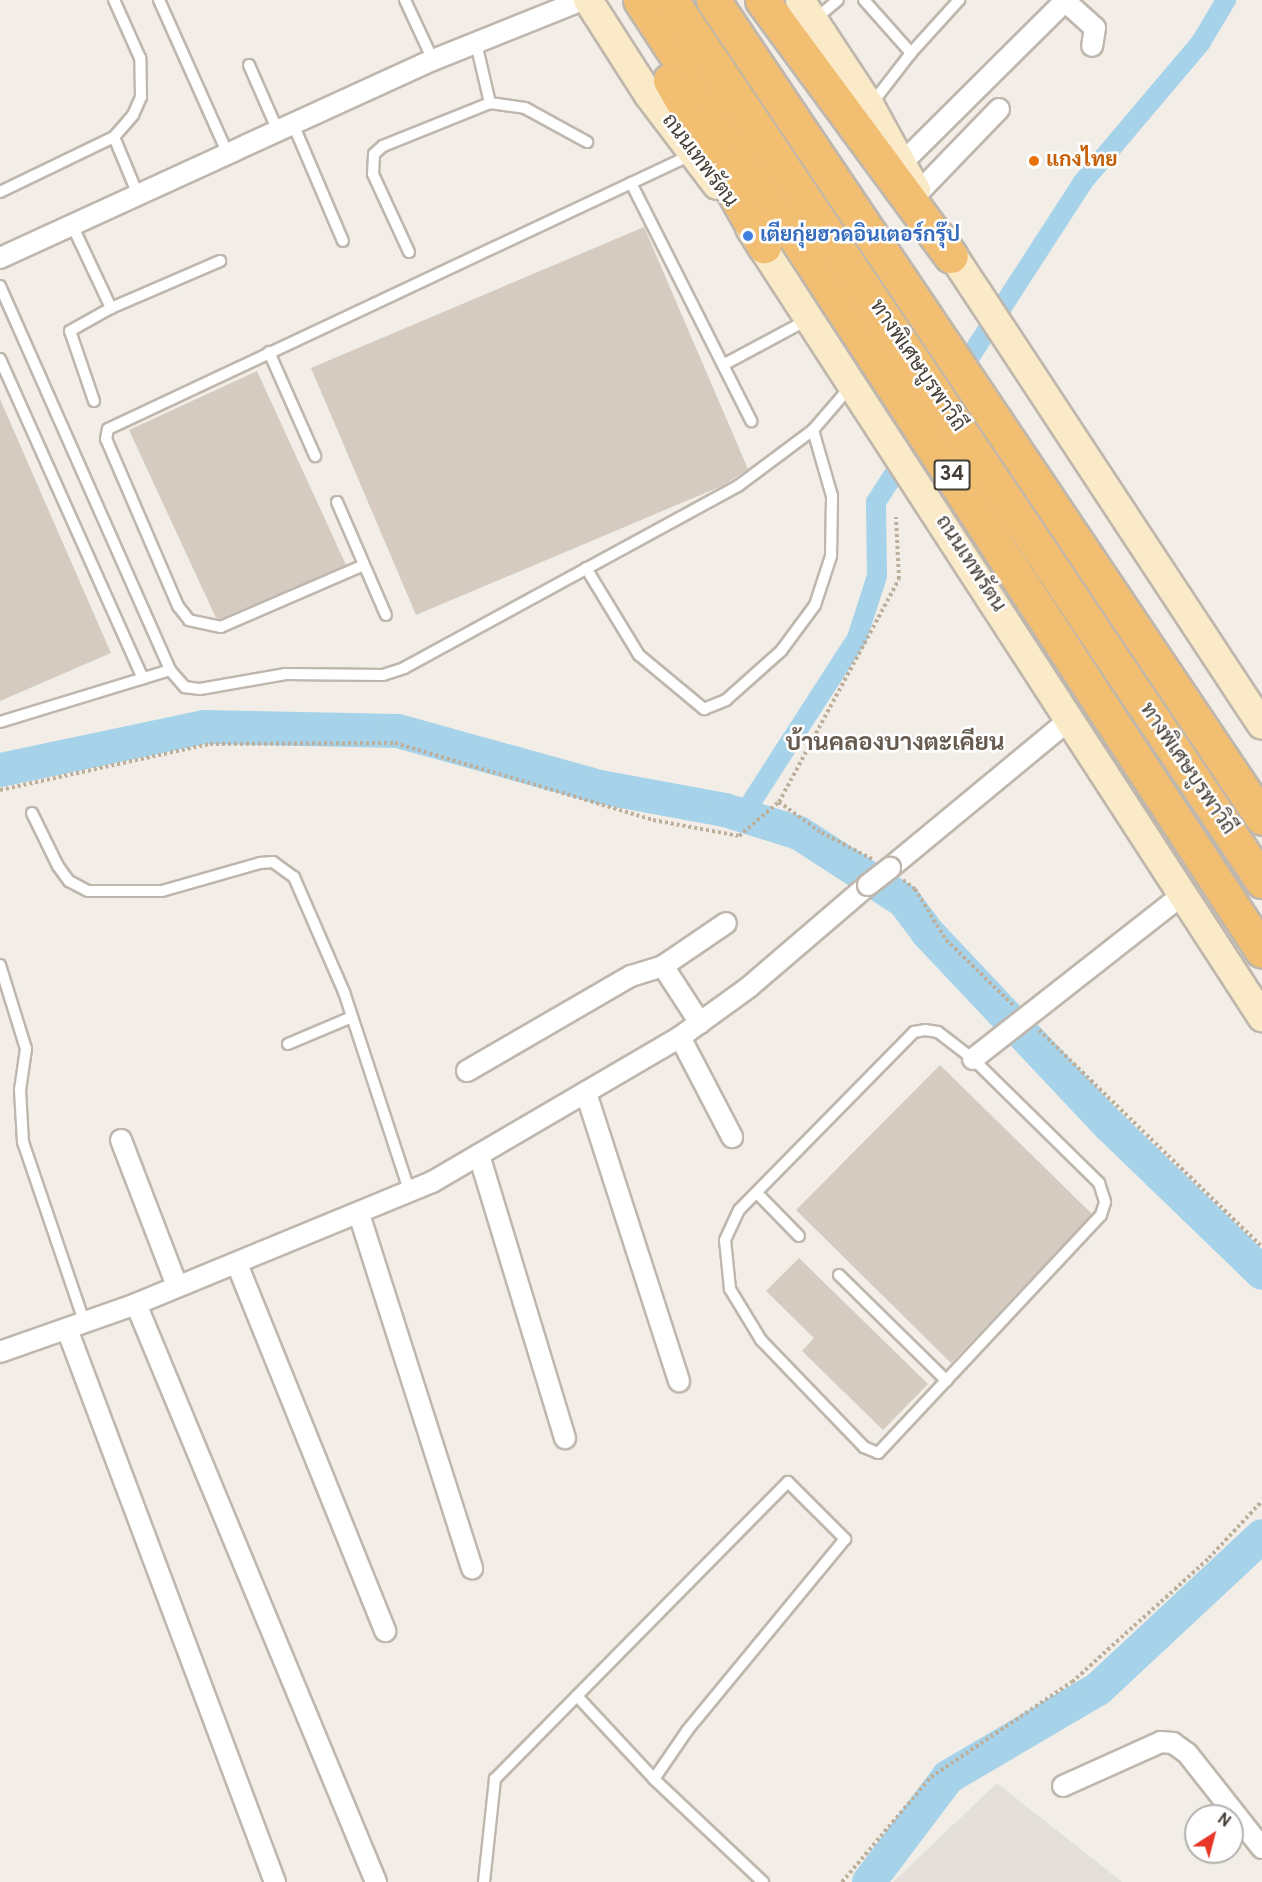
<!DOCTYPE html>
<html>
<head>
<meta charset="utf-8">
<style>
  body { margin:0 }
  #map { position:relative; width:1262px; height:1882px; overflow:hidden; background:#f2eee7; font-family:Overpass,Sarabun,sans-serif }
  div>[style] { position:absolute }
  .industrial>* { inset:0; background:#e4dfdb }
  .canal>* { height:20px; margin:-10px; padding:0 10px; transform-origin:10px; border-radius:10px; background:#a7d3ea }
  .river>* { height:34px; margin:-17px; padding:0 17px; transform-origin:17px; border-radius:17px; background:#a7d3ea }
  .building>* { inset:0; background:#d5cbc0 }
  .path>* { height:4px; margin-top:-2px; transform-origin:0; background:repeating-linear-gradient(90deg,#bdaf9c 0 3px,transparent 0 6px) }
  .roads { filter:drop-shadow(2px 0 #bfb7ad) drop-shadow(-2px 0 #bfb7ad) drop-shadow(0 2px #bfb7ad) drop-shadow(0 -2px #bfb7ad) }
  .lane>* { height:10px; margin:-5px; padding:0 5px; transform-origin:5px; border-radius:5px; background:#fff }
  .street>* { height:20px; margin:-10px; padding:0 10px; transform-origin:10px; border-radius:10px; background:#fff }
  .secondary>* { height:28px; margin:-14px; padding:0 14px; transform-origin:14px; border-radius:14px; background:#faeac8 }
  .highway>* { height:33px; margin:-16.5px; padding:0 16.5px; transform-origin:16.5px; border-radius:16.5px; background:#f1be72 }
  .bridges { filter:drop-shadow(2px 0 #bfb7ad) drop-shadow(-2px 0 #bfb7ad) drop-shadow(0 2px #bfb7ad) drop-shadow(0 -2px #bfb7ad) }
  .street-bridge>* { height:20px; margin:-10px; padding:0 10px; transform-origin:10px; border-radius:10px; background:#fff }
  .dots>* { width:16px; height:16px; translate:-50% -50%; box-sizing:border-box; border:3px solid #fff; border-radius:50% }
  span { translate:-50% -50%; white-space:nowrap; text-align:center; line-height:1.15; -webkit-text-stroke:5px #fff; paint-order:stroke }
  .shield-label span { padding:2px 4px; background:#fff; border:2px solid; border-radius:4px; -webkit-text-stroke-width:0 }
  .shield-label { font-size:20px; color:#443e36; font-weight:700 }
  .street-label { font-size:21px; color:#443e36 }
  .food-label { font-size:21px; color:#c56008; font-weight:700 }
  .left { translate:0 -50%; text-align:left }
  .shop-label { font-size:21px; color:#366cbe; font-weight:700 }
  .quarter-label { font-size:24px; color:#665b4e; font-weight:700 }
  .north { position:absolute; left:1184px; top:1804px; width:60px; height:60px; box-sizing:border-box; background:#fff; border:2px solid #b4b2af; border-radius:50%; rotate:36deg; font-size:16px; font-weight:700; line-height:24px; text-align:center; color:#443e36 }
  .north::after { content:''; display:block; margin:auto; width:21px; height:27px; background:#e83728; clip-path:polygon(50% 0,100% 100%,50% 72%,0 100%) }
</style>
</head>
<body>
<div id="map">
  <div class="industrial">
    <div style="clip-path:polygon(997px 1783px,1122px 1882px,893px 1882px)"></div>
  </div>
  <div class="canal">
    <div style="left:743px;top:815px;width:211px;rotate:-57.2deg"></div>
    <div style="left:857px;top:638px;width:65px;rotate:-72.1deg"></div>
    <div style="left:877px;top:576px;width:74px;rotate:-90.8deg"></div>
    <div style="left:876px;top:502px;width:380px;rotate:-57.1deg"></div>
    <div style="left:1082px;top:183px;width:185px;rotate:-49.8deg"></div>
    <div style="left:1201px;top:42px;width:49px;rotate:-59.2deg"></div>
  </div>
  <div class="river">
    <div style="left:0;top:770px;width:208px;rotate:-11.9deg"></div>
    <div style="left:204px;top:727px;width:194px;rotate:1.2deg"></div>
    <div style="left:398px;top:731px;width:210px;rotate:15.5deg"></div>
    <div style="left:600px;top:787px;width:127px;rotate:10.4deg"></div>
    <div style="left:725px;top:810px;width:77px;rotate:17.3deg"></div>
    <div style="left:799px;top:833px;width:125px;rotate:32.9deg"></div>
    <div style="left:904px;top:901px;width:39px;rotate:53deg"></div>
    <div style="left:927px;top:932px;width:265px;rotate:46.7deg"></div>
    <div style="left:1109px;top:1125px;width:213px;rotate:44deg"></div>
    <div style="left:869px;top:1882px;width:131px;rotate:-53deg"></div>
    <div style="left:948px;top:1777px;width:174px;rotate:-30.4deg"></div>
    <div style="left:1098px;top:1689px;width:224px;rotate:-43deg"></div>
  </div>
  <div class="building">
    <div style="clip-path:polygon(644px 227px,748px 469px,724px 485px,416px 615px,311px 368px)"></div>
    <div style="clip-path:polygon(257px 371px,346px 565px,220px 619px,216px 618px,129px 430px)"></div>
    <div style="clip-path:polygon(0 399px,111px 653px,0 701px)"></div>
    <div style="clip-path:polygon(940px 1065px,1092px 1214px,951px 1363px,796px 1210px)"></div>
    <div style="clip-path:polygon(799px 1258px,928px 1384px,883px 1430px,802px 1351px,814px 1338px,766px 1291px)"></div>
  </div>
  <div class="path">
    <div style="left:0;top:790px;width:215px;rotate:-12.4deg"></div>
    <div style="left:210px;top:744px;width:185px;rotate:-0.3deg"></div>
    <div style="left:395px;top:743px;width:269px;rotate:16.6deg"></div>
    <div style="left:653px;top:820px;width:87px;rotate:10.5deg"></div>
    <div style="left:739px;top:836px;width:52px;rotate:-40.4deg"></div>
    <div style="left:872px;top:859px;width:59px;rotate:-152.6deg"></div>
    <div style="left:820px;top:832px;width:51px;rotate:-143.8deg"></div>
    <div style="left:779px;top:802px;width:253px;rotate:-61.7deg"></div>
    <div style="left:899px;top:579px;width:62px;rotate:-92.8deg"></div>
    <div style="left:903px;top:880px;width:15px;rotate:37deg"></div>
    <div style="left:915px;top:889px;width:60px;rotate:58.7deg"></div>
    <div style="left:946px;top:940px;width:95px;rotate:44.1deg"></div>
    <div style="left:1039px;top:1030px;width:311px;rotate:44.2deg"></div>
    <div style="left:842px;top:1882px;width:138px;rotate:-49.7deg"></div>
    <div style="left:931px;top:1777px;width:170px;rotate:-34deg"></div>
    <div style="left:1072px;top:1682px;width:185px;rotate:-42.1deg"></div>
    <div style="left:1209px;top:1558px;width:78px;rotate:-47.1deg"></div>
  </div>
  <div class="roads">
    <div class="lane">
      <div style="left:159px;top:0;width:169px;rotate:65.9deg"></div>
      <div style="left:405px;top:0;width:66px;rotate:65deg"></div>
      <div style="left:864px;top:0;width:71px;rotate:48.4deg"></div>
      <div style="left:911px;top:53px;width:67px;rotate:127.7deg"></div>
      <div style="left:814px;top:20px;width:31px;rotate:-40deg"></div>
      <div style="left:476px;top:43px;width:62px;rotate:76.9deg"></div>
      <div style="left:911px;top:53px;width:72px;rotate:-47.8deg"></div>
      <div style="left:249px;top:65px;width:72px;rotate:66.3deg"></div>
      <div style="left:293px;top:124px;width:127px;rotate:66.9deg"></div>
      <div style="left:114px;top:137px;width:63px;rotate:67.5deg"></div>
      <div style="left:631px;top:183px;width:267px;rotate:63.2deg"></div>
      <div style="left:0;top:192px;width:127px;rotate:-25.8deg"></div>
      <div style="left:114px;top:137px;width:29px;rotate:-49deg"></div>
      <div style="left:133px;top:115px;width:20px;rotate:-66deg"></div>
      <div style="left:141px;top:97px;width:39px;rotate:-91deg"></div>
      <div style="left:140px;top:58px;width:64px;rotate:-114.1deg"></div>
      <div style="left:72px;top:225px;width:92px;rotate:64.8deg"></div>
      <div style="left:111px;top:308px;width:119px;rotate:-23.3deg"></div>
      <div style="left:409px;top:252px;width:86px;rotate:-114.8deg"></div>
      <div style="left:373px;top:174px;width:20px;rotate:-87deg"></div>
      <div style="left:374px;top:154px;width:12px;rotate:-42deg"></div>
      <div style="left:383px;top:146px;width:115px;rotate:-21.9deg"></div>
      <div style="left:490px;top:103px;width:35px;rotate:8deg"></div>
      <div style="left:525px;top:108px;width:71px;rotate:28.7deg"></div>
      <div style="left:0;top:286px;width:420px;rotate:66.1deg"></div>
      <div style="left:170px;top:670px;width:23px;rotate:49deg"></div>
      <div style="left:185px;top:687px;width:15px;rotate:8deg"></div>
      <div style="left:200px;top:689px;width:87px;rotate:-9.9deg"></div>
      <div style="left:286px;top:674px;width:97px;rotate:0.6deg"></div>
      <div style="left:383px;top:675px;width:22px;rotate:-18deg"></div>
      <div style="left:404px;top:668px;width:380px;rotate:-28.6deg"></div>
      <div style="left:738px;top:486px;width:94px;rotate:-36.7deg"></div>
      <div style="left:813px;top:430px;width:58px;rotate:-49.2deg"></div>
      <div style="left:269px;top:352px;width:114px;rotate:66.1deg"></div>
      <div style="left:0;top:359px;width:350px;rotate:65.9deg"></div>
      <div style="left:723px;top:365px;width:95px;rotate:-28.2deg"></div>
      <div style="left:94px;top:401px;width:74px;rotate:-108.9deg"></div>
      <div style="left:70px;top:331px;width:47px;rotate:-29.3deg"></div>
      <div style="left:337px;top:502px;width:123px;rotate:66.6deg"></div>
      <div style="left:364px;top:565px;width:156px;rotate:156.6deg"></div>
      <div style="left:221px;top:627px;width:33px;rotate:-168deg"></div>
      <div style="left:189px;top:620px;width:18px;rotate:-128deg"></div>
      <div style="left:178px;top:606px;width:182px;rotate:-113.3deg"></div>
      <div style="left:106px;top:439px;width:10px;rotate:-79deg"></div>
      <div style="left:108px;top:429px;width:646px;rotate:-25.18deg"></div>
      <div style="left:586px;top:568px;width:102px;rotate:58.7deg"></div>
      <div style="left:639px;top:655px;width:85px;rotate:39.7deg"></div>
      <div style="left:704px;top:709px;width:24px;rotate:-22deg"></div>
      <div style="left:726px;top:700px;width:74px;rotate:-41.7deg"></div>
      <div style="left:781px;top:651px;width:57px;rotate:-53.5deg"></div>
      <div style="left:815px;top:605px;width:52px;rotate:-71.9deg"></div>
      <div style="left:831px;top:556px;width:60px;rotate:-89deg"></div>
      <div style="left:832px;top:496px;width:69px;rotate:-106.1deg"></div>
      <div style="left:0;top:722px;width:178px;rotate:-17deg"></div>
      <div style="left:32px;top:813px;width:59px;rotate:63.9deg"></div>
      <div style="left:58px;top:866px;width:19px;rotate:54deg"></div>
      <div style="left:69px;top:881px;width:21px;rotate:28deg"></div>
      <div style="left:88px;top:891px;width:74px"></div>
      <div style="left:162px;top:891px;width:102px;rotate:-15.9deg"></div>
      <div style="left:260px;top:863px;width:13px;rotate:-4deg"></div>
      <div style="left:273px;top:862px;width:26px;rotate:36deg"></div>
      <div style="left:294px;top:877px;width:125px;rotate:66.5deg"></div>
      <div style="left:344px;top:992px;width:212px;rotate:71.8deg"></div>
      <div style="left:0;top:965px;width:88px;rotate:72.8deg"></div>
      <div style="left:26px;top:1049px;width:41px;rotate:98.3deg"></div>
      <div style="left:20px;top:1090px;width:52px;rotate:86.7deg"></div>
      <div style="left:23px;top:1142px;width:192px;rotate:71.2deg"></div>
      <div style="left:925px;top:1030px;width:13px;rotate:9deg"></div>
      <div style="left:938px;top:1032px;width:44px;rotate:37.6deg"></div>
      <div style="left:973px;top:1059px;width:177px;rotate:44.5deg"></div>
      <div style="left:1099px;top:1183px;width:20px;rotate:72deg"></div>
      <div style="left:1105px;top:1202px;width:14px;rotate:107deg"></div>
      <div style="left:1101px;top:1215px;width:326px;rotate:133.1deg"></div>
      <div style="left:878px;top:1453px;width:15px;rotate:-157deg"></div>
      <div style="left:864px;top:1447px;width:149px;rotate:-133.9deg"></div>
      <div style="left:761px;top:1340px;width:60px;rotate:-121.3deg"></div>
      <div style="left:730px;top:1289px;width:49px;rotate:-95.8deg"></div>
      <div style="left:725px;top:1240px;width:33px;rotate:-65deg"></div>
      <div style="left:739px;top:1210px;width:250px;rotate:-45.5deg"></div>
      <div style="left:914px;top:1032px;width:11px;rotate:-10deg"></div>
      <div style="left:288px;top:1044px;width:69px;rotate:-22.9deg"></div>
      <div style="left:757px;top:1193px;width:60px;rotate:45.7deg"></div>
      <div style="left:839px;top:1275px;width:151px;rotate:44.5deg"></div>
      <div style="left:577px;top:1696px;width:113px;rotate:47.1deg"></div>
      <div style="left:654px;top:1779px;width:150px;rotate:43.4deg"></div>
      <div style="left:484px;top:1882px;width:104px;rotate:-83.9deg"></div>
      <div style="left:495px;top:1779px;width:417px;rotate:-45.4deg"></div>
      <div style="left:788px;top:1482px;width:81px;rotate:45deg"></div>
      <div style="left:845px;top:1539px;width:249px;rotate:129.5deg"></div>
      <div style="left:687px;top:1731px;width:58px;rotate:124.5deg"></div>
    </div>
    <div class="street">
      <div style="left:902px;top:163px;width:230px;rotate:-44.8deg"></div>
      <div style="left:1065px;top:1px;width:40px;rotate:42deg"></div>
      <div style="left:1095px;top:28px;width:18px;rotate:99deg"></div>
      <div style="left:917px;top:194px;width:118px;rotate:-46deg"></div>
      <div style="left:0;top:258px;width:476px;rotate:-24.6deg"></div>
      <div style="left:433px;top:60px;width:161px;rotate:-21.9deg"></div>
      <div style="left:890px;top:868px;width:234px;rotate:-39.6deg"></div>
      <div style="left:663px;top:966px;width:76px;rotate:-34.3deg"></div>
      <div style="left:680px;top:1037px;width:113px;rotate:62.5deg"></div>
      <div style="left:973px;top:1059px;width:266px;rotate:-38.1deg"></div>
      <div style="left:467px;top:1071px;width:190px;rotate:-30.1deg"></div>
      <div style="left:631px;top:976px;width:34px;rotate:-17deg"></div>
      <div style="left:663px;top:966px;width:68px;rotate:57deg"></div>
      <div style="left:586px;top:1093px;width:303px;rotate:72.1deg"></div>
      <div style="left:121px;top:1140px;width:156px;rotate:69deg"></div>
      <div style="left:479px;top:1155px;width:296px;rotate:73.1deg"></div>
      <div style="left:359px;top:1214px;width:372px;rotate:72.3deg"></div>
      <div style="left:237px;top:1264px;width:396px;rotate:68deg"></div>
      <div style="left:136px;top:1304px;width:626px;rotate:67.45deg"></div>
      <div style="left:67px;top:1329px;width:591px;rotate:69.39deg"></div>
      <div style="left:0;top:1352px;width:144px;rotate:-19.4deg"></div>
      <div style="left:136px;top:1304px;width:320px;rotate:-22.4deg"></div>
      <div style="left:432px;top:1182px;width:287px;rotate:-30.3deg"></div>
      <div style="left:680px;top:1037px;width:85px;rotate:-35.9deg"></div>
      <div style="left:749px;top:987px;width:157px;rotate:-40.6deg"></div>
      <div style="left:1063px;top:1786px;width:107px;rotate:-24.2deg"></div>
      <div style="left:1161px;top:1742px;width:12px;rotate:5deg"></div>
      <div style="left:1173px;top:1743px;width:17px;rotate:36deg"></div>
      <div style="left:1187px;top:1753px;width:121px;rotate:51.7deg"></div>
    </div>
    <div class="secondary">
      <div style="left:588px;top:0;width:112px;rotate:57.4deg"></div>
      <div style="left:648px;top:94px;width:114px;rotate:52.8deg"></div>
      <div style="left:800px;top:0;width:127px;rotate:56.6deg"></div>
      <div style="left:870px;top:106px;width:96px;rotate:61.3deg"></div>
      <div style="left:750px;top:228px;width:941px;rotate:57.02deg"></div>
      <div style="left:940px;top:236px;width:585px;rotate:56.64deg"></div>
    </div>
    <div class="highway">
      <div style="left:640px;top:0;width:1136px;rotate:56.81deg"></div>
      <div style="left:671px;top:0;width:1061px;rotate:56.15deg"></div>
      <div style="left:713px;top:0;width:985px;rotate:56.13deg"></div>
      <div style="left:762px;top:0;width:318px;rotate:53.6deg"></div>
      <div style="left:670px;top:80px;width:191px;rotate:60.5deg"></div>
    </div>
  </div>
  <div class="bridges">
    <div class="street-bridge">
      <div style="left:868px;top:885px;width:28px;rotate:-38deg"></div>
    </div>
  </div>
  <div class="dots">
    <div style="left:1034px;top:161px;background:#e8710a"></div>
    <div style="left:748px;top:236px;background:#3f7fe0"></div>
  </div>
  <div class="shield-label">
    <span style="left:952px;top:475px">34</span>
  </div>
  <div class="street-label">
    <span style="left:699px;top:161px;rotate:53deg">ถนนเทพรัตน</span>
    <span style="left:917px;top:366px;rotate:56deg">ทางพิเศษบูรพาวิถี</span>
    <span style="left:970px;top:564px;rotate:57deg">ถนนเทพรัตน</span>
    <span style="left:1187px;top:769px;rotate:56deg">ทางพิเศษบูรพาวิถี</span>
  </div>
  <div class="food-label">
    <span class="left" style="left:1046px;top:161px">แกงไทย</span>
  </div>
  <div class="shop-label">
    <span class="left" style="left:760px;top:236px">เตียกุ่ยฮวดอินเตอร์กรุ๊ป</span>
  </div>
  <div class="quarter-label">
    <span style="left:895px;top:745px">บ้านคลองบางตะเคียน</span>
  </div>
  <div class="north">N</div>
</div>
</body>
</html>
